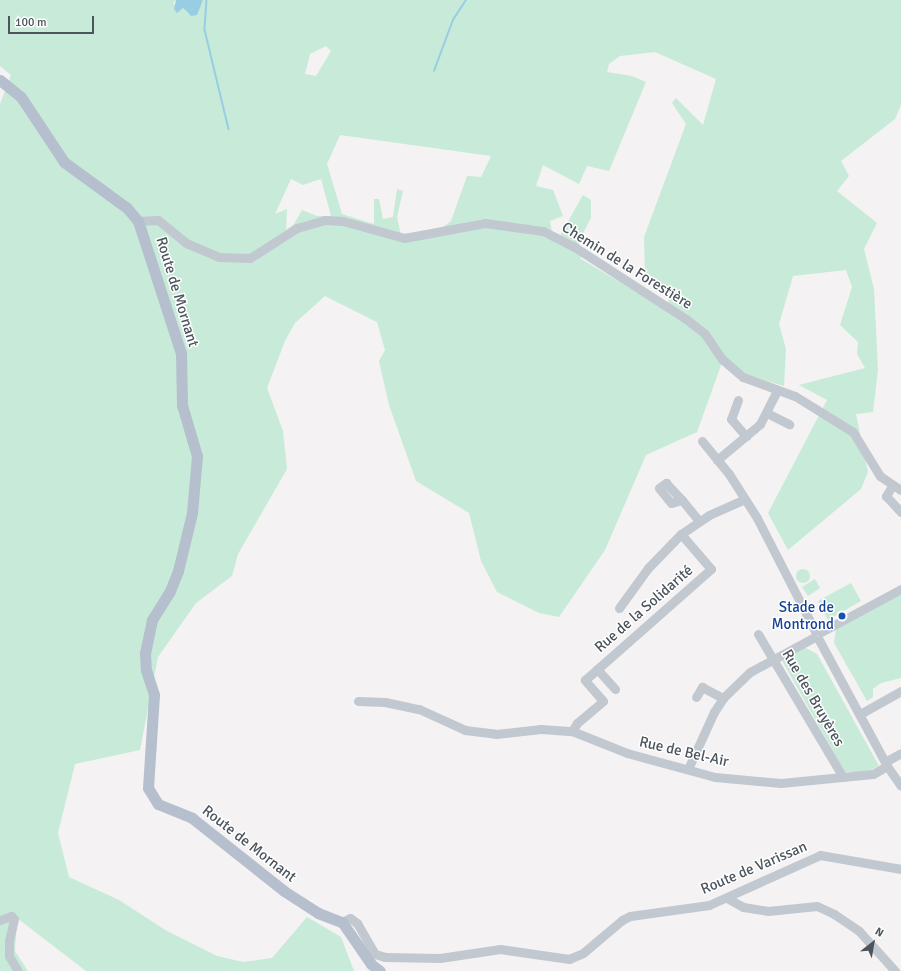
<!DOCTYPE html>
<html>
<head>
<meta charset="utf-8">
<style>
  body { margin:0 }
  #map { position:relative; width:901px; height:971px; overflow:hidden; background:#f4f2f2; font-family:Signika,sans-serif }
  div>[style] { position:absolute }
  .green>* { inset:0; background:#c7ebd8 }
  .round { border-radius:50% }
  .water>* { inset:0; background:#99cde3 }
  .stream>* { height:1.5px; margin:-0.75px; padding:0 0.75px; transform-origin:0.75px; border-radius:0.75px; background:#99cde3 }
  .minor>* { height:9px; margin:-4.5px; padding:0 4.5px; transform-origin:4.5px; border-radius:4.5px; background:#c2c8cf }
  .major>* { height:11px; margin:-5.5px; padding:0 5.5px; transform-origin:5.5px; border-radius:5.5px; background:#b5bfcd }
  .dots>* { width:11px; height:11px; translate:-50% -50%; box-sizing:border-box; border:2px solid #fff; border-radius:50% }
  span { translate:-50% -50%; white-space:nowrap; text-align:center; line-height:1.15; -webkit-text-stroke:3px #fff; paint-order:stroke }
  .street-label { font-size:15px; color:#4c545d }
  .transit-label { font-size:15px; color:#164399 }
  .right { translate:-100% -50%; text-align:right }
  .north { position:absolute; left:853px; top:923px; width:40px; height:40px; -webkit-text-stroke:3px #fff; paint-order:stroke; rotate:31deg; font-size:11px; font-weight:700; line-height:16px; text-align:center; color:#4c545d }
  .north::after { content:''; display:block; margin:auto; width:14px; height:18px; background:#4c545d; clip-path:polygon(50% 0,100% 100%,50% 72%,0 100%) }
  .scale { position:absolute; left:8px; top:16px; width:86px; height:18px; box-sizing:border-box; border:2px solid #4c545d; border-top:0; padding-left:5px; font-size:12px; line-height:14px; white-space:nowrap; color:#4c545d; -webkit-text-stroke:3px #fff; paint-order:stroke }
</style>
</head>
<body>
<div id="map">
  <div class="green">
    <div style="clip-path:polygon(evenodd,0 0,176px 0,173px 3px,179px 9px,183px 8px,188px 14px,196px 15px,203px 0,901px 0,901px 105px,895px 119px,841px 161px,849px 176px,837px 191px,877px 223px,864px 249px,874px 289px,878px 370px,873px 412px,856px 414px,868px 472px,861px 489px,788px 550px,768px 513px,827px 400px,799px 385px,865px 368px,857px 354px,858px 342px,840px 325px,852px 287px,846px 270px,793px 276px,779px 324px,786px 349px,784px 386px,744px 374px,724px 357px,697px 432px,646px 455px,605px 550px,559px 617px,539px 613px,497px 592px,481px 561px,469px 513px,416px 481px,389px 405px,379px 361px,385px 350px,377px 322px,325px 296px,295px 323px,285px 341px,267px 388px,283px 431px,287px 469px,238px 554px,232px 576px,196px 603px,158px 657px,140px 750px,75px 764px,58px 833px,69px 877px,119px 900px,167px 931px,217px 956px,243px 962px,272px 958px,307px 917px,341px 937px,354px 971px,86px 971px,17px 918px,15px 951px,28px 971px,0 971px,0 104px,11px 75px,0 66px,0 0,326px 46px,331px 51px,316px 76px,305px 74px,310px 54px,326px 46px,0 0,655px 52px,716px 79px,703px 125px,676px 98px,672px 103px,686px 124px,644px 237px,645px 274px,669px 298px,667px 310px,581px 259px,579px 241px,591px 218px,591px 200px,583px 195px,557px 241px,553px 238px,550px 221px,563px 216px,553px 190px,536px 186px,543px 165px,579px 184px,587px 166px,609px 171px,646px 82px,632px 76px,607px 72px,609px 64px,620px 56px,655px 52px,0 0,340px 135px,491px 156px,481px 177px,467px 176px,451px 221px,430px 237px,402px 240px,397px 217px,403px 191px,397px 189px,393px 217px,383px 219px,379px 199px,374px 199px,374px 224px,342px 214px,327px 164px,340px 135px,0 0,291px 179px,303px 185px,321px 179px,331px 216px,317px 216px,302px 210px,294px 224px,286px 230px,287px 209px,275px 214px,291px 179px)"></div>
    <div class="round" style="left:796px;top:569px;width:14px;height:14px"></div>
    <div style="clip-path:polygon(815px 579px,820px 588px,808px 596px,802px 587px)"></div>
    <div style="clip-path:polygon(851px 583px,861px 601px,828px 620px,818px 601px)"></div>
    <div style="clip-path:polygon(901px 594px,901px 678px,881px 683px,873px 689px,873px 697px,867px 701px,834px 643px,836px 629px)"></div>
    <div style="clip-path:polygon(804px 647px,817px 654px,879px 766px,866px 772px,845px 772px,781px 659px)"></div>
  </div>
  <div class="water">
    <div style="clip-path:polygon(176px 0,203px 0,197px 15px,191px 16px,183px 8px,177px 13px,174px 9px)"></div>
  </div>
  <div class="stream">
    <div style="left:207px;top:0;width:30px;rotate:94deg"></div>
    <div style="left:205px;top:30px;width:102px;rotate:76.4deg"></div>
    <div style="left:434px;top:71px;width:54px;rotate:-69.6deg"></div>
    <div style="left:453px;top:20px;width:24px;rotate:-57deg"></div>
  </div>
  <div class="minor">
    <div style="left:138px;top:221px;width:20px;rotate:-3deg"></div>
    <div style="left:158px;top:220px;width:36px;rotate:39deg"></div>
    <div style="left:186px;top:243px;width:36px;rotate:23deg"></div>
    <div style="left:219px;top:257px;width:31px;rotate:2deg"></div>
    <div style="left:250px;top:258px;width:56px;rotate:-32.6deg"></div>
    <div style="left:297px;top:228px;width:29px;rotate:-16deg"></div>
    <div style="left:325px;top:220px;width:18px;rotate:3deg"></div>
    <div style="left:343px;top:221px;width:63px;rotate:15.6deg"></div>
    <div style="left:404px;top:238px;width:82px;rotate:-10.5deg"></div>
    <div style="left:485px;top:223px;width:59px;rotate:7.9deg"></div>
    <div style="left:543px;top:231px;width:34px;rotate:27deg"></div>
    <div style="left:573px;top:246px;width:135px;rotate:32.9deg"></div>
    <div style="left:686px;top:319px;width:24px;rotate:38deg"></div>
    <div style="left:705px;top:334px;width:30px;rotate:56deg"></div>
    <div style="left:722px;top:359px;width:28px;rotate:41deg"></div>
    <div style="left:743px;top:377px;width:55px;rotate:20.1deg"></div>
    <div style="left:795px;top:396px;width:68px;rotate:31.8deg"></div>
    <div style="left:853px;top:432px;width:52px;rotate:58.5deg"></div>
    <div style="left:880px;top:476px;width:25px;rotate:34deg"></div>
    <div style="left:738px;top:400px;width:20px;rotate:110deg"></div>
    <div style="left:731px;top:419px;width:23px;rotate:49deg"></div>
    <div style="left:767px;top:413px;width:25px;rotate:27deg"></div>
    <div style="left:702px;top:441px;width:43px;rotate:50.7deg"></div>
    <div style="left:729px;top:474px;width:52px;rotate:57.5deg"></div>
    <div style="left:757px;top:518px;width:127px;rotate:62.8deg"></div>
    <div style="left:717px;top:460px;width:56px;rotate:-39.9deg"></div>
    <div style="left:760px;top:424px;width:38px;rotate:-63deg"></div>
    <div style="left:892px;top:486px;width:12px;rotate:121deg"></div>
    <div style="left:886px;top:496px;width:22px;rotate:47deg"></div>
    <div style="left:682px;top:500px;width:11px;rotate:165deg"></div>
    <div style="left:671px;top:503px;width:19px;rotate:-129deg"></div>
    <div style="left:659px;top:488px;width:9px;rotate:-36deg"></div>
    <div style="left:666px;top:483px;width:23px;rotate:47deg"></div>
    <div style="left:682px;top:500px;width:27px;rotate:51deg"></div>
    <div style="left:619px;top:608px;width:49px;rotate:-54.1deg"></div>
    <div style="left:648px;top:568px;width:47px;rotate:-45.9deg"></div>
    <div style="left:681px;top:534px;width:34px;rotate:-34deg"></div>
    <div style="left:709px;top:515px;width:39px;rotate:-24deg"></div>
    <div style="left:821px;top:632px;width:91px;rotate:-28.3deg"></div>
    <div style="left:758px;top:634px;width:166px;rotate:59.3deg"></div>
    <div style="left:819px;top:640px;width:143px;rotate:61.6deg"></div>
    <div style="left:887px;top:766px;width:24px;rotate:55deg"></div>
    <div style="left:597px;top:669px;width:27px;rotate:48deg"></div>
    <div style="left:696px;top:697px;width:12px;rotate:-59deg"></div>
    <div style="left:702px;top:687px;width:24px;rotate:28deg"></div>
    <div style="left:358px;top:701px;width:27px;rotate:2deg"></div>
    <div style="left:385px;top:702px;width:35px;rotate:12deg"></div>
    <div style="left:419px;top:709px;width:51px;rotate:24.5deg"></div>
    <div style="left:465px;top:730px;width:31px;rotate:7deg"></div>
    <div style="left:496px;top:734px;width:45px;rotate:-6.3deg"></div>
    <div style="left:541px;top:729px;width:31px;rotate:4deg"></div>
    <div style="left:572px;top:731px;width:59px;rotate:21.8deg"></div>
    <div style="left:627px;top:753px;width:91px;rotate:15.3deg"></div>
    <div style="left:715px;top:777px;width:66px;rotate:5.2deg"></div>
    <div style="left:781px;top:783px;width:92px;rotate:-5.6deg"></div>
    <div style="left:873px;top:774px;width:16px;rotate:-30deg"></div>
    <div style="left:860px;top:714px;width:47px;rotate:-29.3deg"></div>
    <div style="left:572px;top:731px;width:9px;rotate:-58deg"></div>
    <div style="left:577px;top:723px;width:34px;rotate:-40deg"></div>
    <div style="left:603px;top:701px;width:28px;rotate:-131deg"></div>
    <div style="left:585px;top:680px;width:168px;rotate:-41.4deg"></div>
    <div style="left:711px;top:569px;width:46px;rotate:-130.6deg"></div>
    <div style="left:885px;top:762px;width:18px;rotate:-29deg"></div>
    <div style="left:688px;top:769px;width:63px;rotate:-65.5deg"></div>
    <div style="left:714px;top:712px;width:17px;rotate:-57deg"></div>
    <div style="left:723px;top:698px;width:37px;rotate:-44deg"></div>
    <div style="left:750px;top:672px;width:72px;rotate:-28.4deg"></div>
    <div style="left:727px;top:898px;width:18px;rotate:29deg"></div>
    <div style="left:743px;top:907px;width:25px;rotate:9deg"></div>
    <div style="left:768px;top:911px;width:49px;rotate:-5.8deg"></div>
    <div style="left:817px;top:906px;width:19px;rotate:25deg"></div>
    <div style="left:834px;top:914px;width:30px;rotate:34deg"></div>
    <div style="left:859px;top:931px;width:54px;rotate:48deg"></div>
    <div style="left:0;top:920px;width:12px;rotate:-20deg"></div>
    <div style="left:11px;top:916px;width:4px;rotate:45deg"></div>
    <div style="left:14px;top:919px;width:22px;rotate:103deg"></div>
    <div style="left:9px;top:940px;width:16px;rotate:90deg"></div>
    <div style="left:9px;top:956px;width:17px;rotate:59deg"></div>
    <div style="left:342px;top:922px;width:9px;rotate:-27deg"></div>
    <div style="left:350px;top:918px;width:9px;rotate:36deg"></div>
    <div style="left:357px;top:923px;width:36px;rotate:60deg"></div>
    <div style="left:375px;top:954px;width:10px;rotate:17deg"></div>
    <div style="left:385px;top:957px;width:55px;rotate:1deg"></div>
    <div style="left:440px;top:958px;width:61px;rotate:-8.5deg"></div>
    <div style="left:500px;top:949px;width:70px;rotate:8.2deg"></div>
    <div style="left:569px;top:959px;width:15px;rotate:-23deg"></div>
    <div style="left:583px;top:953px;width:51px;rotate:-40.2deg"></div>
    <div style="left:622px;top:920px;width:9px;rotate:-27deg"></div>
    <div style="left:630px;top:916px;width:80px;rotate:-7.9deg"></div>
    <div style="left:709px;top:905px;width:122px;rotate:-24.2deg"></div>
    <div style="left:820px;top:855px;width:82px;rotate:9.8deg"></div>
  </div>
  <div class="major">
    <div style="left:0;top:80px;width:27px;rotate:39deg"></div>
    <div style="left:21px;top:97px;width:78px;rotate:56.5deg"></div>
    <div style="left:64px;top:162px;width:78px;rotate:36.1deg"></div>
    <div style="left:127px;top:208px;width:17px;rotate:50deg"></div>
    <div style="left:138px;top:221px;width:139px;rotate:72deg"></div>
    <div style="left:181px;top:353px;width:52px;rotate:88.9deg"></div>
    <div style="left:182px;top:405px;width:53px;rotate:73.6deg"></div>
    <div style="left:197px;top:456px;width:57px;rotate:95deg"></div>
    <div style="left:192px;top:513px;width:60px;rotate:103.6deg"></div>
    <div style="left:178px;top:571px;width:22px;rotate:112deg"></div>
    <div style="left:170px;top:591px;width:34px;rotate:122deg"></div>
    <div style="left:152px;top:620px;width:34px;rotate:102deg"></div>
    <div style="left:145px;top:653px;width:17px;rotate:87deg"></div>
    <div style="left:146px;top:670px;width:26px;rotate:72deg"></div>
    <div style="left:154px;top:695px;width:93px;rotate:93.7deg"></div>
    <div style="left:148px;top:788px;width:19px;rotate:58deg"></div>
    <div style="left:158px;top:804px;width:37px;rotate:22deg"></div>
    <div style="left:192px;top:818px;width:117px;rotate:38.4deg"></div>
    <div style="left:284px;top:891px;width:40px;rotate:32.9deg"></div>
    <div style="left:318px;top:913px;width:26px;rotate:21deg"></div>
    <div style="left:342px;top:922px;width:51px;rotate:55.4deg"></div>
    <div style="left:371px;top:964px;width:11px;rotate:38deg"></div>
  </div>
  <div class="dots">
    <div style="left:842px;top:616px;background:#1a4fb4"></div>
  </div>
  <div class="street-label">
    <span style="left:627px;top:266px;rotate:32deg">Chemin de la Forestière</span>
    <span style="left:177px;top:292px;rotate:73deg">Route de Mornant</span>
    <span style="left:644px;top:609px;rotate:-41deg">Rue de la Solidarité</span>
    <span style="left:813px;top:698px;rotate:60deg">Rue des Bruyères</span>
    <span style="left:684px;top:752px;rotate:13deg">Rue de Bel-Air</span>
    <span style="left:249px;top:844px;rotate:38deg">Route de Mornant</span>
    <span style="left:754px;top:868px;rotate:-23deg">Route de Varissan</span>
  </div>
  <div class="transit-label">
    <span class="right" style="left:834px;top:616px">Stade de<br>Montrond</span>
  </div>
  <div class="north">N</div>
  <div class="scale">100 m</div>
</div>
</body>
</html>
